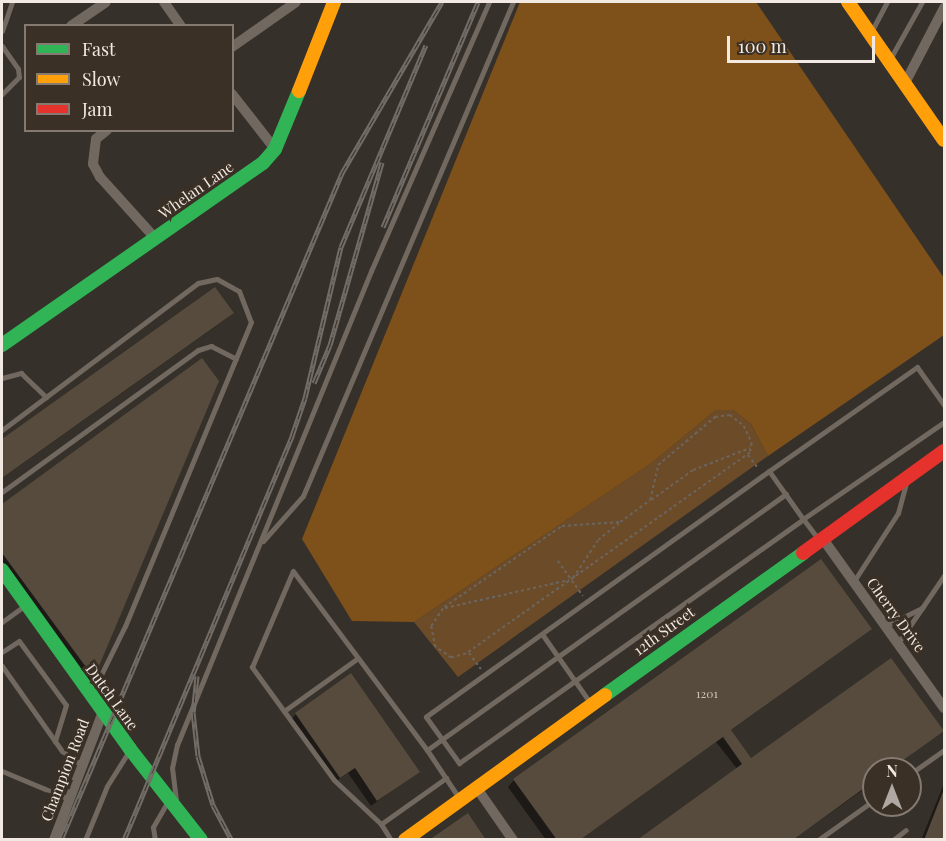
<!DOCTYPE html>
<html>
<head>
<meta charset="utf-8">
<style>
  body { margin:0 }
  #map { position:relative; width:946px; height:841px; overflow:hidden; background:#36302a; font-family:"Playfair Display",serif }
  div>[style] { position:absolute }
  .green>* { inset:0; background:#6c4b28 }
  .forest>* { inset:0; background:#7f511a }
  .shadow>* { inset:0; background:#0007 }
  .building>* { inset:0; background:#564b3c }
  .path>* { height:1.5px; margin-top:-0.75px; transform-origin:0; background:repeating-linear-gradient(90deg,#6b655f 0 3px,transparent 0 6px) }
  .lane>* { height:5px; margin:-2.5px; padding:0 2.5px; transform-origin:2.5px; border-radius:2.5px; background:#716860 }
  .street>* { height:10px; margin:-5px; padding:0 5px; transform-origin:5px; border-radius:5px; background:#716860 }
  .fast>* { height:14px; margin:-7px; padding:0 7px; transform-origin:7px; border-radius:7px; background:#30b455 }
  .slow>* { height:14px; margin:-7px; padding:0 7px; transform-origin:7px; border-radius:7px; background:#ff9f0a }
  .jam>* { height:14px; margin:-7px; padding:0 7px; transform-origin:7px; border-radius:7px; background:#e5322d }
  .rail>* { height:5px; margin-top:-2.5px; transform-origin:0; background:repeating-linear-gradient(90deg,#3b3025 0 9px,#736d67 0 18px); box-sizing:border-box; border-block:2px solid #736d67 }
  span { translate:-50% -50%; white-space:nowrap; text-align:center; line-height:1.15; -webkit-text-stroke:6px #3b3025; paint-order:stroke }
  .number-label { font-size:12px; color:#cac2b8 }
  .number-label span { -webkit-text-stroke-width:0 }
  .street-label { font-size:15px; color:#f1e9e2 }
  .frame { position:absolute; inset:0; border:3px solid #f1e9e2; pointer-events:none }
  .legend { position:absolute; left:24px; top:24px; width:210px; height:108px; box-sizing:border-box; background:#3b3025; border:2px solid #847a71; margin:0; padding:8px 10px; list-style:none; font-size:18px; color:#f1e9e2 }
  .legend li { display:flex; align-items:center; gap:12px; height:30px }
  .legend b { width:30px; border:2px solid #847a71 }
  .north { position:absolute; left:862px; top:757px; width:60px; height:60px; box-sizing:border-box; background:#3b3025; border:2px solid #847a71; border-radius:50%; rotate:0deg; font-size:16px; font-weight:700; line-height:24px; text-align:center; color:#f1e9e2 }
  .north::after { content:''; display:block; margin:auto; width:21px; height:27px; background:#b0a8a2; clip-path:polygon(50% 0,100% 100%,50% 72%,0 100%) }
  .scale { position:absolute; left:727px; top:36px; width:148px; height:27px; box-sizing:border-box; border:3px solid #f1e9e2; border-top:0; padding-left:8px; font-size:18px; line-height:21px; white-space:nowrap; color:#f1e9e2; -webkit-text-stroke:4px #3b3025; paint-order:stroke }
</style>
</head>
<body>
<div id="map">
  <div class="green">
    <div style="clip-path:polygon(716px 410px,733px 410px,751px 424px,768px 456px,458px 677px,414px 622px,649px 465px)"></div>
  </div>
  <div class="forest">
    <div style="clip-path:polygon(520px 2px,756px 2px,944px 278px,944px 335px,768px 456px,751px 424px,733px 410px,716px 410px,649px 465px,414px 622px,352px 621px,302px 539px)"></div>
  </div>
  <div class="shadow">
    <div style="clip-path:polygon(215px 289px,232px 313px,226px 319px,2px 478px,2px 440px)"></div>
    <div style="clip-path:polygon(201px 360px,217px 382px,93px 678px,87px 683px,2px 568px,2px 506px)"></div>
    <div style="clip-path:polygon(870px 629px,730px 731px,751px 760px,942px 731px,892px 769px,874px 769px,874px 782px,793px 840px,716px 742px,580px 840px,546px 840px,508px 787px,514px 780px)"></div>
    <div style="clip-path:polygon(296px 714px,418px 772px,371px 806px,348px 773px,333px 783px,290px 721px)"></div>
    <div style="clip-path:polygon(944px 784px,944px 840px,921px 840px,943px 786px)"></div>
  </div>
  <div class="building">
    <div style="clip-path:polygon(215px 287px,234px 313px,2px 478px,2px 439px)"></div>
    <div style="clip-path:polygon(202px 358px,219px 381px,94px 678px,2px 553px,2px 504px)"></div>
    <div style="clip-path:polygon(821px 559px,872px 629px,731px 730px,751px 758px,891px 658px,944px 731px,891px 769px,874px 769px,874px 781px,793px 840px,637px 840px,742px 764px,723px 737px,580px 840px,557px 840px,513px 779px)"></div>
    <div style="clip-path:polygon(351px 673px,420px 772px,377px 801px,355px 768px,340px 778px,295px 713px)"></div>
    <div style="clip-path:polygon(944px 789px,944px 840px,924px 840px)"></div>
    <div style="clip-path:polygon(468px 813px,486px 840px,429px 840px)"></div>
  </div>
  <div class="path">
    <div style="left:730px;top:415px;width:18px;rotate:38deg"></div>
    <div style="left:744px;top:426px;width:19px;rotate:65deg"></div>
    <div style="left:752px;top:443px;width:10px;rotate:101deg"></div>
    <div style="left:750px;top:453px;width:348px;rotate:144.7deg"></div>
    <div style="left:466px;top:654px;width:16px;rotate:165deg"></div>
    <div style="left:451px;top:658px;width:19px;rotate:-145deg"></div>
    <div style="left:435px;top:647px;width:21px;rotate:-101deg"></div>
    <div style="left:431px;top:626px;width:23px;rotate:-56deg"></div>
    <div style="left:444px;top:607px;width:143px;rotate:-34.5deg"></div>
    <div style="left:562px;top:526px;width:58px;rotate:-3.9deg"></div>
    <div style="left:620px;top:522px;width:37px;rotate:-36deg"></div>
    <div style="left:650px;top:500px;width:36px;rotate:-77deg"></div>
    <div style="left:658px;top:465px;width:75px;rotate:-40.1deg"></div>
    <div style="left:715px;top:417px;width:15px;rotate:-8deg"></div>
    <div style="left:748px;top:455px;width:16px;rotate:52deg"></div>
    <div style="left:651px;top:500px;width:52px;rotate:-35.5deg"></div>
    <div style="left:693px;top:470px;width:61px;rotate:-21.1deg"></div>
    <div style="left:558px;top:561px;width:43px;rotate:54.5deg"></div>
    <div style="left:573px;top:578px;width:45px;rotate:-56.7deg"></div>
    <div style="left:598px;top:540px;width:27px;rotate:-39deg"></div>
    <div style="left:445px;top:608px;width:127px;rotate:-12.7deg"></div>
    <div style="left:469px;top:653px;width:20px;rotate:53deg"></div>
  </div>
  <div class="lane">
    <div style="left:2px;top:31px;width:31px;rotate:-71deg"></div>
    <div style="left:871px;top:32px;width:34px;rotate:-62deg"></div>
    <div style="left:2px;top:46px;width:28px;rotate:55deg"></div>
    <div style="left:18px;top:69px;width:8px;rotate:83deg"></div>
    <div style="left:19px;top:77px;width:24px;rotate:135deg"></div>
    <div style="left:890px;top:59px;width:65px;rotate:-60.7deg"></div>
    <div style="left:2px;top:378px;width:20px;rotate:-15deg"></div>
    <div style="left:21px;top:373px;width:35px;rotate:44deg"></div>
    <div style="left:2px;top:430px;width:245px;rotate:-36.9deg"></div>
    <div style="left:198px;top:283px;width:19px;rotate:-12deg"></div>
    <div style="left:217px;top:279px;width:25px;rotate:29deg"></div>
    <div style="left:239px;top:291px;width:33px;rotate:69deg"></div>
    <div style="left:251px;top:322px;width:329px;rotate:112.5deg"></div>
    <div style="left:125px;top:626px;width:72px;rotate:116.2deg"></div>
    <div style="left:769px;top:471px;width:181px;rotate:-35.1deg"></div>
    <div style="left:917px;top:367px;width:47px;rotate:54.6deg"></div>
    <div style="left:2px;top:492px;width:242px;rotate:-35.9deg"></div>
    <div style="left:198px;top:350px;width:14px;rotate:-17deg"></div>
    <div style="left:211px;top:346px;width:28px;rotate:27deg"></div>
    <div style="left:819px;top:540px;width:26px;rotate:-127deg"></div>
    <div style="left:803px;top:519px;width:59px;rotate:-125.3deg"></div>
    <div style="left:769px;top:471px;width:422px;rotate:144.4deg"></div>
    <div style="left:426px;top:717px;width:57px;rotate:54.3deg"></div>
    <div style="left:459px;top:763px;width:422px;rotate:-35.3deg"></div>
    <div style="left:803px;top:519px;width:171px;rotate:-34.5deg"></div>
    <div style="left:263px;top:541px;width:60px;rotate:-48.4deg"></div>
    <div style="left:303px;top:496px;width:537px;rotate:-66.97deg"></div>
    <div style="left:854px;top:581px;width:81px;rotate:-57.1deg"></div>
    <div style="left:898px;top:513px;width:30px;rotate:-75deg"></div>
    <div style="left:922px;top:608px;width:40px;rotate:-56deg"></div>
    <div style="left:2px;top:622px;width:29px;rotate:-36deg"></div>
    <div style="left:885px;top:626px;width:41px;rotate:-25.9deg"></div>
    <div style="left:922px;top:608px;width:42px;rotate:124.4deg"></div>
    <div style="left:542px;top:634px;width:85px;rotate:55deg"></div>
    <div style="left:2px;top:652px;width:20px;rotate:-33deg"></div>
    <div style="left:19px;top:641px;width:79px;rotate:53.7deg"></div>
    <div style="left:66px;top:705px;width:38px;rotate:107deg"></div>
    <div style="left:2px;top:666px;width:104px;rotate:54.8deg"></div>
    <div style="left:62px;top:751px;width:26px;rotate:36deg"></div>
    <div style="left:284px;top:711px;width:91px;rotate:-35.6deg"></div>
    <div style="left:2px;top:771px;width:73px;rotate:22.7deg"></div>
    <div style="left:910px;top:774px;width:42px;rotate:-35.2deg"></div>
    <div style="left:459px;top:798px;width:58px;rotate:-123.7deg"></div>
    <div style="left:427px;top:750px;width:441px;rotate:-35.5deg"></div>
    <div style="left:176px;top:800px;width:32px;rotate:-97deg"></div>
    <div style="left:172px;top:768px;width:24px;rotate:-78deg"></div>
    <div style="left:177px;top:745px;width:512px;rotate:-67.74deg"></div>
    <div style="left:371px;top:271px;width:294px;rotate:-66.3deg"></div>
    <div style="left:381px;top:824px;width:80px;rotate:-35.3deg"></div>
    <div style="left:85px;top:840px;width:58px;rotate:-67.8deg"></div>
    <div style="left:107px;top:786px;width:41px;rotate:-57.8deg"></div>
    <div style="left:155px;top:840px;width:13px;rotate:-99deg"></div>
    <div style="left:153px;top:827px;width:30px;rotate:-60deg"></div>
    <div style="left:391px;top:840px;width:19px;rotate:-122deg"></div>
    <div style="left:381px;top:824px;width:64px;rotate:-136.9deg"></div>
    <div style="left:334px;top:780px;width:140px;rotate:-126deg"></div>
    <div style="left:252px;top:667px;width:104px;rotate:-66.9deg"></div>
    <div style="left:293px;top:571px;width:224px;rotate:53.2deg"></div>
    <div style="left:818px;top:840px;width:69px;rotate:-35.5deg"></div>
    <div style="left:893px;top:840px;width:16px;rotate:-38deg"></div>
  </div>
  <div class="street">
    <div style="left:164px;top:2px;width:29px;rotate:55deg"></div>
    <div style="left:71px;top:26px;width:42px;rotate:-34.4deg"></div>
    <div style="left:232px;top:47px;width:78px;rotate:-35.1deg"></div>
    <div style="left:905px;top:83px;width:85px;rotate:-62.5deg"></div>
    <div style="left:232px;top:94px;width:70px;rotate:52deg"></div>
    <div style="left:107px;top:130px;width:14px;rotate:141deg"></div>
    <div style="left:96px;top:139px;width:25px;rotate:97deg"></div>
    <div style="left:93px;top:164px;width:15px;rotate:62deg"></div>
    <div style="left:100px;top:177px;width:82px;rotate:48deg"></div>
    <div style="left:823px;top:539px;width:208px;rotate:54.4deg"></div>
    <div style="left:476px;top:787px;width:65px;rotate:55.1deg"></div>
    <div style="left:54px;top:840px;width:137px;rotate:-69.1deg"></div>
  </div>
  <div class="fast">
    <div style="left:2px;top:345px;width:318px;rotate:-34.9deg"></div>
    <div style="left:263px;top:163px;width:18px;rotate:-49deg"></div>
    <div style="left:275px;top:149px;width:63px;rotate:-67.5deg"></div>
    <div style="left:2px;top:570px;width:220px;rotate:54.4deg"></div>
    <div style="left:130px;top:749px;width:115px;rotate:52deg"></div>
    <div style="left:605px;top:695px;width:244px;rotate:-35.6deg"></div>
  </div>
  <div class="slow">
    <div style="left:848px;top:2px;width:168px;rotate:55.2deg"></div>
    <div style="left:299px;top:91px;width:96px;rotate:-68.5deg"></div>
    <div style="left:405px;top:840px;width:247px;rotate:-35.9deg"></div>
  </div>
  <div class="jam">
    <div style="left:803px;top:553px;width:174px;rotate:-35.9deg"></div>
  </div>
  <div class="rail">
    <div style="left:383px;top:227px;width:244px;rotate:-67.1deg"></div>
    <div style="left:314px;top:383px;width:41px;rotate:-67.2deg"></div>
    <div style="left:330px;top:345px;width:190px;rotate:-74.1deg"></div>
    <div style="left:197px;top:676px;width:36px;rotate:96deg"></div>
    <div style="left:193px;top:712px;width:44px;rotate:83.5deg"></div>
    <div style="left:198px;top:756px;width:51px;rotate:73deg"></div>
    <div style="left:213px;top:805px;width:40px;rotate:62deg"></div>
    <div style="left:61px;top:840px;width:724px;rotate:-67.15deg"></div>
    <div style="left:342px;top:173px;width:198px;rotate:-59.7deg"></div>
    <div style="left:124px;top:840px;width:438px;rotate:-67.4deg"></div>
    <div style="left:292px;top:436px;width:40px;rotate:-71.1deg"></div>
    <div style="left:305px;top:398px;width:155px;rotate:-76.6deg"></div>
    <div style="left:341px;top:247px;width:219px;rotate:-67.2deg"></div>
  </div>
  <div class="number-label">
    <span style="left:707px;top:694px">1201</span>
  </div>
  <div class="street-label">
    <span style="left:196px;top:190px;rotate:-35deg">Whelan Lane</span>
    <span style="left:896px;top:615px;rotate:54deg">Cherry Drive</span>
    <span style="left:664px;top:631px;rotate:-36deg">12th Street</span>
    <span style="left:112px;top:697px;rotate:54deg">Dutch Lane</span>
    <span style="left:65px;top:770px;rotate:-69deg">Champion Road</span>
  </div>
  <div class="frame"></div>
  <ul class="legend">
  <li><b style="height:8px;background:#30b455"></b>Fast</li>
  <li><b style="height:8px;background:#ff9f0a"></b>Slow</li>
  <li><b style="height:8px;background:#e5322d"></b>Jam</li>
  </ul>
  <div class="north">N</div>
  <div class="scale">100 m</div>
</div>
</body>
</html>
